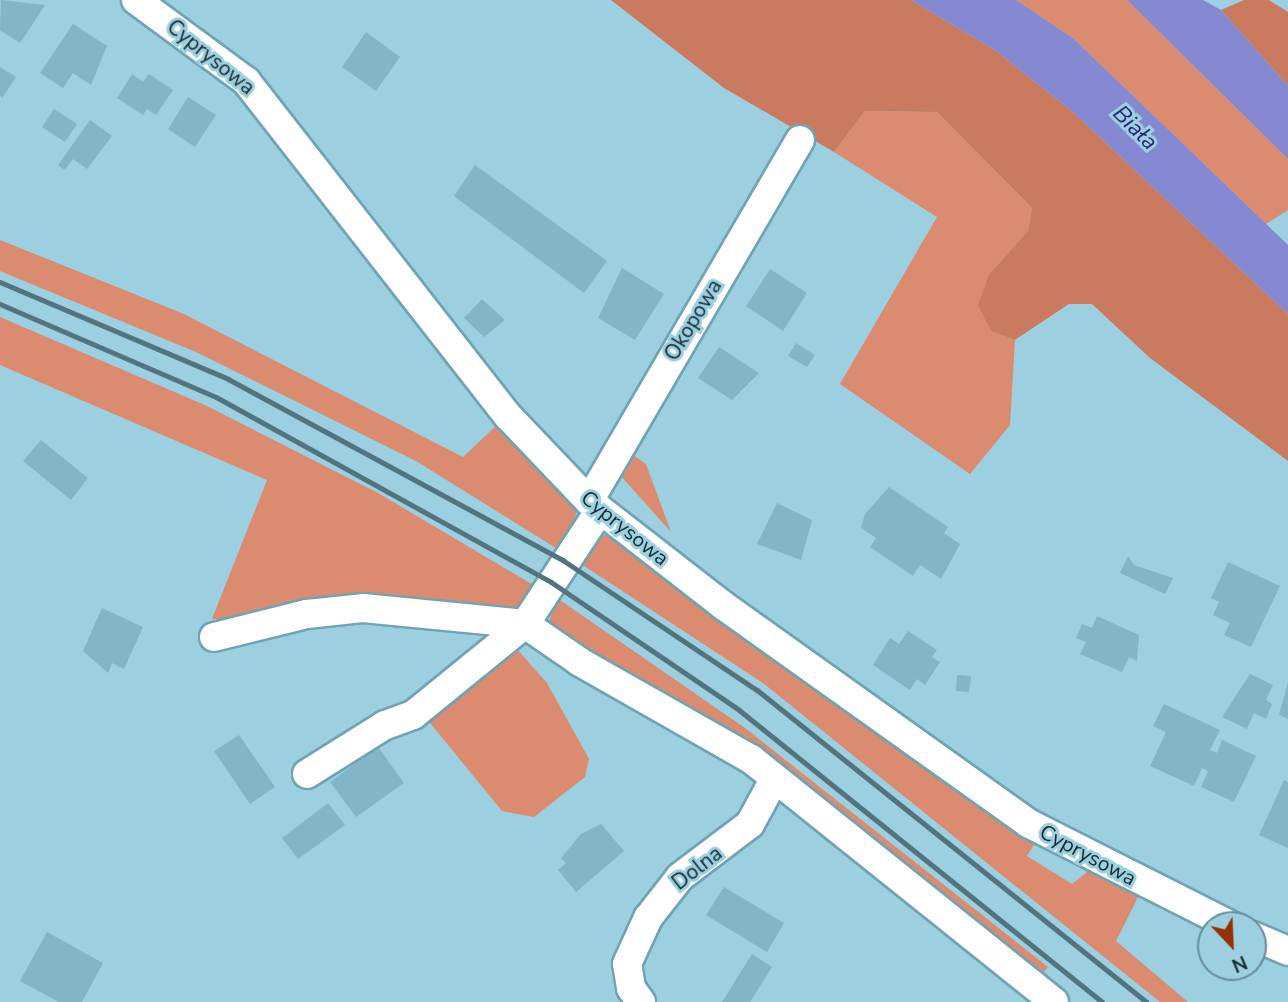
<!DOCTYPE html>
<html>
<head>
<meta charset="utf-8">
<style>
  body { margin:0 }
  #map { position:relative; width:1288px; height:1002px; overflow:hidden; background:#9ccfe0; font-family:"Nunito Sans",sans-serif }
  div>[style] { position:absolute }
  .green>* { inset:0; background:#da8b70 }
  .forest>* { inset:0; background:#ca7a5e }
  .water>* { inset:0; background:#8489d2 }
  .building>* { inset:0; background:#82b6c6 }
  .roads { filter:drop-shadow(2px 0 #70a3b3) drop-shadow(-2px 0 #70a3b3) drop-shadow(0 2px #70a3b3) drop-shadow(0 -2px #70a3b3) }
  .minor>* { height:28px; margin:-14px; padding:0 14px; transform-origin:14px; border-radius:14px; background:#fff }
  .rail>* { height:5px; margin:-2.5px; padding:0 2.5px; transform-origin:2.5px; border-radius:2.5px; background:#51747f }
  span { translate:-50% -50%; white-space:nowrap; text-align:center; line-height:1.15; -webkit-text-stroke:6px #9ccfe0; paint-order:stroke }
  .street-label { font-size:21px; color:#152a30 }
  .water-label { font-size:23px; color:#2b2378; font-style:italic }
  .north { position:absolute; left:1197px; top:911px; width:70px; height:70px; box-sizing:border-box; background:#9ccfe0; border:2px solid #668d9a; border-radius:50%; rotate:157deg; font-size:19px; font-weight:700; line-height:28px; text-align:center; color:#152a30 }
  .north::after { content:''; display:block; margin:auto; width:24px; height:32px; background:#953100; clip-path:polygon(50% 0,100% 100%,50% 72%,0 100%) }
</style>
</head>
<body>
<div id="map">
  <div class="green">
    <div style="clip-path:polygon(1016px 0,1127px 0,1288px 159px,1288px 210px,1266px 224px,1074px 39px)"></div>
    <div style="clip-path:polygon(865px 111px,937px 112px,1032px 208px,1028px 231px,990px 275px,991px 331px,1015px 340px,1010px 425px,970px 474px,840px 384px,937px 217px,834px 152px)"></div>
    <div style="clip-path:polygon(0 240px,184px 314px,463px 457px,500px 422px,578px 504px,573px 527px,559px 550px,416px 461px,289px 398px,196px 352px,0 271px)"></div>
    <div style="clip-path:polygon(0 317px,207px 406px,378px 493px,535px 586px,521px 607px,503px 612px,212px 619px,267px 480px,0 365px)"></div>
    <div style="clip-path:polygon(623px 448px,646px 464px,671px 532px,619px 474px)"></div>
    <div style="clip-path:polygon(613px 533px,1037px 840px,1027px 856px,1072px 884px,1091px 869px,1140px 893px,1116px 941px,1188px 1002px,1160px 1002px,763px 683px,578px 562px,595px 538px)"></div>
    <div style="clip-path:polygon(557px 598px,745px 728px,1048px 967px,1044px 972px,901px 863px,570px 647px,548px 625px)"></div>
    <div style="clip-path:polygon(516px 648px,547px 683px,589px 759px,585px 777px,534px 817px,502px 811px,426px 718px)"></div>
  </div>
  <div class="forest">
    <div style="clip-path:polygon(611px 0,911px 0,995px 50px,1072px 111px,1288px 314px,1288px 461px,1150px 358px,1092px 304px,1069px 304px,1015px 340px,991px 331px,978px 305px,989px 275px,1028px 231px,1032px 208px,937px 112px,865px 111px,834px 152px,724px 88px)"></div>
    <div style="clip-path:polygon(1244px 0,1269px 0,1288px 12px,1288px 86px,1221px 10px)"></div>
  </div>
  <div class="water">
    <div style="clip-path:polygon(911px 0,1016px 0,1074px 39px,1288px 245px,1288px 314px,1072px 111px,995px 50px)"></div>
    <div style="clip-path:polygon(1127px 0,1203px 0,1221px 10px,1288px 86px,1288px 159px)"></div>
  </div>
  <div class="building">
    <div style="clip-path:polygon(1px 0,45px 5px,20px 43px,0 30px)"></div>
    <div style="clip-path:polygon(73px 24px,107px 46px,91px 85px,73px 73px,63px 88px,40px 73px)"></div>
    <div style="clip-path:polygon(366px 32px,400px 57px,376px 91px,342px 67px)"></div>
    <div style="clip-path:polygon(0 67px,16px 77px,2px 98px,0 96px)"></div>
    <div style="clip-path:polygon(132px 74px,143px 82px,149px 74px,173px 90px,156px 115px,147px 109px,143px 115px,117px 98px)"></div>
    <div style="clip-path:polygon(188px 97px,216px 115px,195px 147px,168px 129px)"></div>
    <div style="clip-path:polygon(54px 109px,77px 124px,65px 142px,42px 127px)"></div>
    <div style="clip-path:polygon(90px 120px,112px 136px,87px 169px,73px 159px,65px 170px,58px 165px)"></div>
    <div style="clip-path:polygon(475px 165px,607px 261px,584px 293px,454px 196px)"></div>
    <div style="clip-path:polygon(622px 268px,664px 294px,635px 340px,598px 318px)"></div>
    <div style="clip-path:polygon(770px 269px,807px 293px,783px 331px,746px 306px)"></div>
    <div style="clip-path:polygon(482px 299px,505px 320px,484px 337px,464px 318px)"></div>
    <div style="clip-path:polygon(796px 343px,815px 355px,807px 367px,788px 356px)"></div>
    <div style="clip-path:polygon(719px 347px,759px 373px,732px 400px,698px 378px)"></div>
    <div style="clip-path:polygon(41px 440px,88px 478px,71px 500px,23px 461px)"></div>
    <div style="clip-path:polygon(889px 487px,948px 527px,944px 533px,960px 544px,941px 579px,920px 565px,913px 576px,870px 547px,876px 538px,861px 528px,865px 514px)"></div>
    <div style="clip-path:polygon(777px 503px,812px 520px,801px 560px,757px 544px)"></div>
    <div style="clip-path:polygon(1128px 556px,1134px 565px,1173px 578px,1165px 594px,1120px 573px)"></div>
    <div style="clip-path:polygon(1228px 562px,1280px 586px,1251px 647px,1224px 635px,1230px 623px,1213px 615px,1219px 602px,1211px 598px)"></div>
    <div style="clip-path:polygon(102px 608px,143px 627px,124px 669px,112px 663px,108px 673px,83px 651px)"></div>
    <div style="clip-path:polygon(1097px 616px,1139px 635px,1137px 661px,1129px 657px,1122px 672px,1080px 654px,1086px 642px,1076px 638px,1082px 624px,1092px 628px)"></div>
    <div style="clip-path:polygon(908px 631px,937px 650px,932px 657px,940px 662px,925px 685px,917px 679px,910px 690px,873px 665px,890px 638px,899px 644px)"></div>
    <div style="clip-path:polygon(1250px 674px,1273px 685px,1266px 700px,1272px 704px,1266px 719px,1254px 713px,1247px 729px,1222px 717px)"></div>
    <div style="clip-path:polygon(957px 675px,971px 676px,969px 692px,956px 691px)"></div>
    <div style="clip-path:polygon(1288px 682px,1288px 719px,1279px 715px)"></div>
    <div style="clip-path:polygon(1164px 704px,1220px 730px,1210px 750px,1217px 753px,1222px 740px,1256px 756px,1234px 802px,1201px 787px,1208px 771px,1202px 768px,1194px 786px,1150px 766px,1166px 732px,1153px 726px)"></div>
    <div style="clip-path:polygon(239px 735px,275px 787px,250px 804px,214px 751px)"></div>
    <div style="clip-path:polygon(378px 747px,404px 783px,356px 817px,330px 782px)"></div>
    <div style="clip-path:polygon(1284px 780px,1288px 782px,1288px 848px,1259px 835px)"></div>
    <div style="clip-path:polygon(328px 803px,345px 825px,298px 859px,282px 838px)"></div>
    <div style="clip-path:polygon(601px 824px,624px 851px,576px 892px,558px 870px,566px 863px,561px 858px,581px 834px)"></div>
    <div style="clip-path:polygon(724px 887px,784px 923px,767px 952px,706px 915px)"></div>
    <div style="clip-path:polygon(47px 932px,103px 963px,82px 1002px,59px 1002px,20px 981px)"></div>
    <div style="clip-path:polygon(752px 954px,772px 967px,750px 1002px,722px 1002px)"></div>
  </div>
  <div class="roads">
    <div class="minor">
      <div style="left:136px;top:0;width:137px;rotate:36.4deg"></div>
      <div style="left:246px;top:81px;width:425px;rotate:52deg"></div>
      <div style="left:508px;top:416px;width:117px;rotate:46.4deg"></div>
      <div style="left:589px;top:501px;width:171px;rotate:37.9deg"></div>
      <div style="left:724px;top:606px;width:374px;rotate:35.5deg"></div>
      <div style="left:1028px;top:823px;width:226px;rotate:26.8deg"></div>
      <div style="left:589px;top:501px;width:418px;rotate:-59.7deg"></div>
      <div style="left:600px;top:510px;width:136px;rotate:123.3deg"></div>
      <div style="left:525px;top:624px;width:67px;rotate:34.6deg"></div>
      <div style="left:580px;top:662px;width:197px;rotate:29.6deg"></div>
      <div style="left:751px;top:759px;width:388px;rotate:38.7deg"></div>
      <div style="left:214px;top:637px;width:96px;rotate:-13.9deg"></div>
      <div style="left:307px;top:614px;width:56px;rotate:-6.1deg"></div>
      <div style="left:363px;top:608px;width:163px;rotate:5.6deg"></div>
      <div style="left:525px;top:624px;width:144px;rotate:140.9deg"></div>
      <div style="left:413px;top:715px;width:30px;rotate:160deg"></div>
      <div style="left:385px;top:725px;width:92px;rotate:147.9deg"></div>
      <div style="left:1253px;top:936px;width:38px;rotate:23deg"></div>
      <div style="left:641px;top:1002px;width:17px;rotate:-126deg"></div>
      <div style="left:631px;top:988px;width:24px;rotate:-99deg"></div>
      <div style="left:627px;top:964px;width:51px;rotate:-65.5deg"></div>
      <div style="left:648px;top:918px;width:52px;rotate:-52deg"></div>
      <div style="left:680px;top:877px;width:88px;rotate:-37.1deg"></div>
      <div style="left:750px;top:824px;width:52px;rotate:-61.5deg"></div>
    </div>
  </div>
  <div class="rail">
    <div style="left:0;top:282px;width:248px;rotate:23deg"></div>
    <div style="left:228px;top:379px;width:382px;rotate:28.4deg"></div>
    <div style="left:564px;top:561px;width:232px;rotate:33.8deg"></div>
    <div style="left:757px;top:690px;width:499px;rotate:38.7deg"></div>
    <div style="left:0;top:304px;width:235px;rotate:23.3deg"></div>
    <div style="left:216px;top:397px;width:383px;rotate:28.9deg"></div>
    <div style="left:551px;top:582px;width:227px;rotate:34.2deg"></div>
    <div style="left:739px;top:710px;width:466px;rotate:38.8deg"></div>
  </div>
  <div class="street-label">
    <span style="left:211px;top:57px;rotate:39deg">Cyprysowa</span>
    <span style="left:693px;top:320px;rotate:-59deg">Okopowa</span>
    <span style="left:625px;top:528px;rotate:39deg">Cyprysowa</span>
    <span style="left:1088px;top:855px;rotate:28deg">Cyprysowa</span>
    <span style="left:697px;top:868px;rotate:-38deg">Dolna</span>
  </div>
  <div class="water-label">
    <span style="left:1135px;top:128px;rotate:45deg">Biała</span>
  </div>
  <div class="north">N</div>
</div>
</body>
</html>
